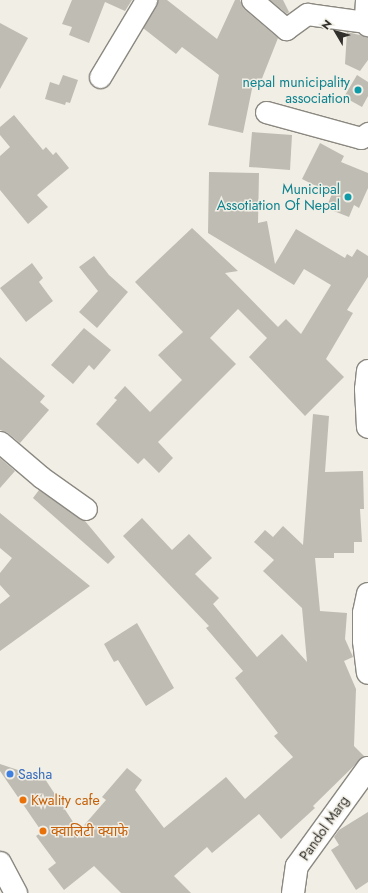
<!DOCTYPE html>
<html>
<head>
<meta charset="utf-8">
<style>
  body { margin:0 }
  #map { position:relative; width:368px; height:893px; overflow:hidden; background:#f1eee5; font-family:Jost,"Noto Sans Devanagari",sans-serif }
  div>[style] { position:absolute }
  .building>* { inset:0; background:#bfbcb3 }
  .roads { filter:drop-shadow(1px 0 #8b8880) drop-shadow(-1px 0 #8b8880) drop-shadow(0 1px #8b8880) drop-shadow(0 -1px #8b8880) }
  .minor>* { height:21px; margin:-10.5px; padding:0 10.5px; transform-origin:10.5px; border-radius:10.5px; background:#fff }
  .tertiary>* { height:22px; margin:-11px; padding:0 11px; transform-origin:11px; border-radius:11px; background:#fff }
  .primary>* { height:22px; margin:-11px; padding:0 11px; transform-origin:11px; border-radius:11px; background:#fff }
  .dots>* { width:11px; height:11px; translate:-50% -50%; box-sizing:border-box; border:2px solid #f1eee5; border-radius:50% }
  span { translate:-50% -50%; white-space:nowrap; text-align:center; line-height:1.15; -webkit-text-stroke:3px #f1eee5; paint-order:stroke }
  .culture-label { font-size:14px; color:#0d838f }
  .right { translate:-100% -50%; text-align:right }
  .shop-label { font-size:14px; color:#366cbe }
  .left { translate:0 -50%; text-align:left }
  .food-label { font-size:14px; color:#c56008 }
  .street-label { font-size:14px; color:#31302c }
  .north { position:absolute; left:316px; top:12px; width:40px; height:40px; -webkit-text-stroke:3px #f1eee5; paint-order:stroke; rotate:308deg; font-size:11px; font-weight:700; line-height:16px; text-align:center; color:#31302c }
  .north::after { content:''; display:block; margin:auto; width:14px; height:18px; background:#31302c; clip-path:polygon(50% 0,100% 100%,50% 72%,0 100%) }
</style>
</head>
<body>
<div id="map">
  <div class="building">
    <div style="clip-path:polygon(72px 0,132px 0,125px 11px,105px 2px,89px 43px,69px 35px,72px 27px,62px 24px)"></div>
    <div style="clip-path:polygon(158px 0,167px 0,217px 39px,235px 0,240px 0,244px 9px,278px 38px,261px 81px,254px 79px,243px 133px,208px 125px,219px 75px,182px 47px,176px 54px,143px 28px)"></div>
    <div style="clip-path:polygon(270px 0,283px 0,289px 12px,287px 14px)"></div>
    <div style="clip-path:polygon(0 23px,28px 38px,0 89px)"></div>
    <div style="clip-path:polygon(347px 32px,368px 37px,368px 60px,360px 71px,345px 64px)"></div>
    <div style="clip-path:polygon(63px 75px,78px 80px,70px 103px,66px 102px,65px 105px,45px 99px,50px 82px,59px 85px)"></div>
    <div style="clip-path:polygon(357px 75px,368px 82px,368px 96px,362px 107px,344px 97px)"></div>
    <div style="clip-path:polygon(14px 115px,43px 150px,46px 147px,53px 155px,56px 152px,69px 168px,37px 195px,48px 207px,28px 224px,0 190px,0 156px,10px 147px,0 135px,0 127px)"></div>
    <div style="clip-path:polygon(252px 132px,292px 135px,290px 170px,249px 167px)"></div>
    <div style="clip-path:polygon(320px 143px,344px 156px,341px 162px,368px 173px,368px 188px,359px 208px,354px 205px,349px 217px,326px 208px,332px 194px,302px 179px)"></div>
    <div style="clip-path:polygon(209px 172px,259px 173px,258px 223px,267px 221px,275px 264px,296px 229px,345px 258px,347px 254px,352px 257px,357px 249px,368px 256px,368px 277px,347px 310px,353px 313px,326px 359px,344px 377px,305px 416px,249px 357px,267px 338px,238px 309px,210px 338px,236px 364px,158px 442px,173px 458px,159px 473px,144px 458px,138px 464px,96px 424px,117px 400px,114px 398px,125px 386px,150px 412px,182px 380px,158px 355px,183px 332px,135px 282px,192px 228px,238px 271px,225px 273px,278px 327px,286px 319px,301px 334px,331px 285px,304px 269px,294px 285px,208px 233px)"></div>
    <div style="clip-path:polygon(94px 256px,109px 275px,128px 292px,97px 328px,79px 312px,98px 291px,79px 267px)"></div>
    <div style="clip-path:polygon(32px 263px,43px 278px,39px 282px,53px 301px,26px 322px,0 288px)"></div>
    <div style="clip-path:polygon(84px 328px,111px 350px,94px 370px,89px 365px,73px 384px,51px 365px)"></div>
    <div style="clip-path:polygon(0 357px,45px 396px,40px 402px,49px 410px,20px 443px,8px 433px,0 430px)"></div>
    <div style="clip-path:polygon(313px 414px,329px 416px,325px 472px,363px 471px,364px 509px,360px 509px,362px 542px,354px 542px,354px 553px,334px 553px,334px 558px,315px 558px,320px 611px,347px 613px,345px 639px,353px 657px,344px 661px,356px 689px,354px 746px,364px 756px,313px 806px,315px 808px,281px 839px,259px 814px,212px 853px,207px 847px,174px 876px,191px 893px,121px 893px,94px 866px,64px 890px,48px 869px,56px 863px,36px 836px,42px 832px,0 771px,0 764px,45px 779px,79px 831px,106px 800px,102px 797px,127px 768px,142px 780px,135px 790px,164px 828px,226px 777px,245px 799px,293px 757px,274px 736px,278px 733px,235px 678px,243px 671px,206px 628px,209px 626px,123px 536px,142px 518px,172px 550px,189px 534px,212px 558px,195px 574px,219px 598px,213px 604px,257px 657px,282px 634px,307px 662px,302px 608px,263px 571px,274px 560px,254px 542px,265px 530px,273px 537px,283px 526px,303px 545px)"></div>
    <div style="clip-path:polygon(0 458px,15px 471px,0 488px)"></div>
    <div style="clip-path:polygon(39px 490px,85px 521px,115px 557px,108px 564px,33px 498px)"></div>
    <div style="clip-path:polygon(0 513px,90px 586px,0 651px,0 604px,10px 596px,0 585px,0 573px,12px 558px,0 548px)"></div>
    <div style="clip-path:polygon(137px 623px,174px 688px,146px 706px,118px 660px,114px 662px,104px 644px)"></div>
    <div style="clip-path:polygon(368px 812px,368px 882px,356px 890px,331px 850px,339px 845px,334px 837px,339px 830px)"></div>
  </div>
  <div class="roads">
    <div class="minor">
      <div style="left:252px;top:0;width:45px;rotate:40.5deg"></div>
      <div style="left:286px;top:29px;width:26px;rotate:-36deg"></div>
      <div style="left:307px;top:14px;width:60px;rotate:7.7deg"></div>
      <div style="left:100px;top:77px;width:90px;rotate:-59.1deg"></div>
      <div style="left:266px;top:112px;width:98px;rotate:15.3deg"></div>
      <div style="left:361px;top:138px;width:9px;rotate:-36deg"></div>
      <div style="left:0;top:442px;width:54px;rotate:40.5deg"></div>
      <div style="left:41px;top:477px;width:55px;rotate:35.4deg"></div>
    </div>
    <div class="tertiary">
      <div style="left:367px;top:0;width:22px;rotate:93deg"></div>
      <div style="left:366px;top:22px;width:4px;rotate:56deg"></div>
      <div style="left:368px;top:371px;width:18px;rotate:96deg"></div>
      <div style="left:366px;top:389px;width:38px;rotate:87deg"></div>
      <div style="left:368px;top:594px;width:19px;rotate:102deg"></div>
      <div style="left:364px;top:613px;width:28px;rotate:90deg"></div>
      <div style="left:364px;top:641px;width:32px;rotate:83deg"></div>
      <div style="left:293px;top:893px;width:27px;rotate:-82deg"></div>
      <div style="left:297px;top:866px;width:121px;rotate:-54.1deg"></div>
    </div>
    <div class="primary">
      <div style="left:0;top:863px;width:34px;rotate:62deg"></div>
    </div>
  </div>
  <div class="dots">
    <div style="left:358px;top:90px;background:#0f9aa8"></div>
    <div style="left:348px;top:197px;background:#0f9aa8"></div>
    <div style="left:10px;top:774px;background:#3f7fe0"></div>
    <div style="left:23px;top:800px;background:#e8710a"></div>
    <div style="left:43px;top:831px;background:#e8710a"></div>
  </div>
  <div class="culture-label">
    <span class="right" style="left:350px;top:90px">nepal municipality<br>association</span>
    <span class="right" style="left:340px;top:197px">Municipal<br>Assotiation Of Nepal</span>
  </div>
  <div class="shop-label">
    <span class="left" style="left:18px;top:774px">Sasha</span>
  </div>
  <div class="food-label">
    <span class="left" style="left:31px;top:800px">Kwality cafe</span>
    <span class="left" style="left:51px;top:831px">क्वालिटी क्याफे</span>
  </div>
  <div class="street-label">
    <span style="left:324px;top:828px;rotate:-55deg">Pandol Marg</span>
  </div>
  <div class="north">N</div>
</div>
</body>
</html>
